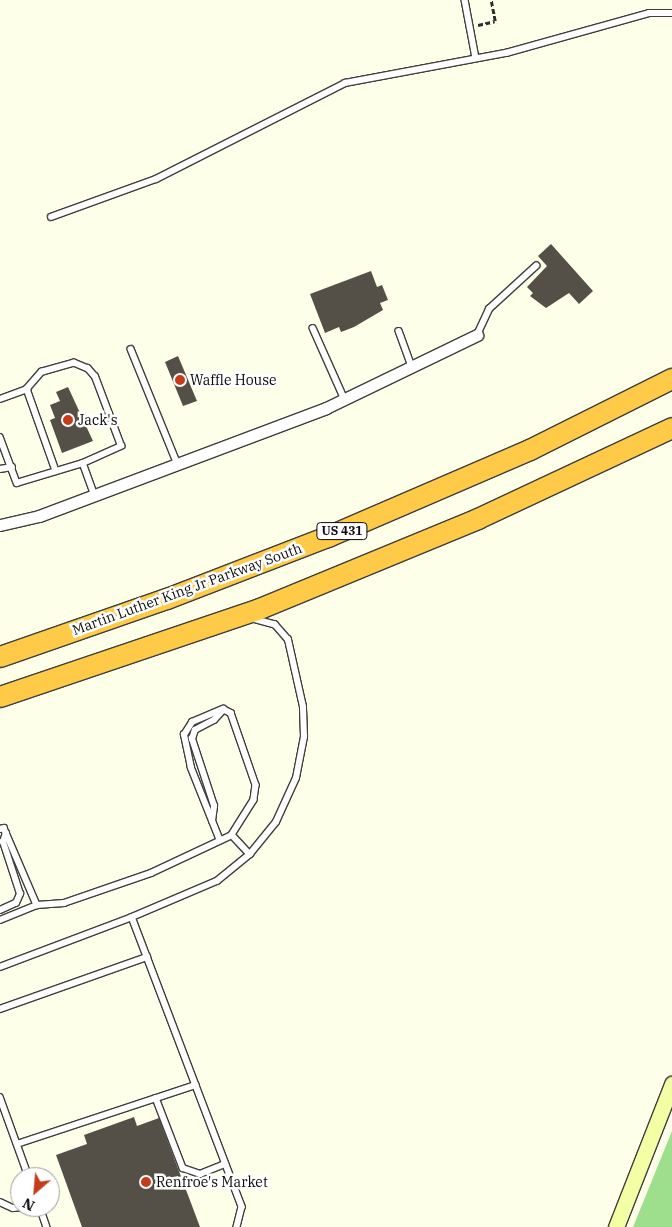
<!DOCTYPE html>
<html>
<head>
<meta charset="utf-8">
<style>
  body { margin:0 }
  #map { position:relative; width:672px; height:1227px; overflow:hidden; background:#feffe9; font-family:"IBM Plex Serif",serif }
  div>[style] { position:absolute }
  .forest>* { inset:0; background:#9edf8e }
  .building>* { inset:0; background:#555047 }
  .path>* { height:2.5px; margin-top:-1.25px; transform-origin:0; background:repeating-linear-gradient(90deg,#2d2d2d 0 5px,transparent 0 7.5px) }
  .roads { filter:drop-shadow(1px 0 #3e3e3e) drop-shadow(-1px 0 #3e3e3e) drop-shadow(0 1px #3e3e3e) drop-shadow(0 -1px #3e3e3e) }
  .lane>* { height:5.5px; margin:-2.75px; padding:0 2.75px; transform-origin:2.75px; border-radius:2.75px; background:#fff }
  .street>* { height:11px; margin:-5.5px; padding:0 5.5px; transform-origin:5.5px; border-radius:5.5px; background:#fff }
  .secondary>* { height:15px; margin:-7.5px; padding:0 7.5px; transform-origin:7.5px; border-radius:7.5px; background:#f2ffa4 }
  .highway>* { height:20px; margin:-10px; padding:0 10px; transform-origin:10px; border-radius:10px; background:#ffca47 }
  .dots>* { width:14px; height:14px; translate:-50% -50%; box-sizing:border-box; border:2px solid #fff; border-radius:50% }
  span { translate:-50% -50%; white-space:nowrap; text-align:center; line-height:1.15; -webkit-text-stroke:5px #fff; paint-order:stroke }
  .shield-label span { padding:1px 4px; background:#fff; border:1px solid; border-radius:4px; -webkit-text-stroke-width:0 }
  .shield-label { font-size:12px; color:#0b0b0b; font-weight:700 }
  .poi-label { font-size:14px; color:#0b0b0b }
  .left { translate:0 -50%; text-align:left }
  .street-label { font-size:14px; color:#0b0b0b }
  .north { position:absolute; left:10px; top:1167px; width:50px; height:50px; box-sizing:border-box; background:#fff; border:1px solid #9d9d9d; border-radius:50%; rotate:207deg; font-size:14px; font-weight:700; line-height:20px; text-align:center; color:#0b0b0b }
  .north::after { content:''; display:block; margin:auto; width:18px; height:22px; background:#c73c18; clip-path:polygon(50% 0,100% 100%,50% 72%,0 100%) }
</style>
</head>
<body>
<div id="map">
  <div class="forest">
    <div style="clip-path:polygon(672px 1131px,672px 1227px,633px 1227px)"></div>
  </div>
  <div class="building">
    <div style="clip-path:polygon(551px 244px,593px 291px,579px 304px,569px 293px,546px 308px,530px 296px,533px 293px,527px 287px,547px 266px,538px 256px)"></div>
    <div style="clip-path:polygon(371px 271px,377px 287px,382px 285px,388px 300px,380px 303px,383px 310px,354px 327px,341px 332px,339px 327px,325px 333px,310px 294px)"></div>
    <div style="clip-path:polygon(178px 356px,197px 401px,183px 406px,165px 362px)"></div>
    <div style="clip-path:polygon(68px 387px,93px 441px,62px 453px,50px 420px,55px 418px,50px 405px,60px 401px,56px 392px)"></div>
    <div style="clip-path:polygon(134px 1117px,137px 1126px,159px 1118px,200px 1227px,82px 1227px,56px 1155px,87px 1144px,84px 1135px)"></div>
  </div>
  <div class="path">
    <div style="left:478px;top:25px;width:17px;rotate:-13deg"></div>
    <div style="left:495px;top:21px;width:21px;rotate:-101deg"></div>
  </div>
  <div class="roads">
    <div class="lane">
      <div style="left:465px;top:0;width:59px;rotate:79.3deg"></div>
      <div style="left:51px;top:217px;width:112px;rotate:-19.9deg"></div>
      <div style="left:156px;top:179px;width:212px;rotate:-26.9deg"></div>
      <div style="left:345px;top:83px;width:164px;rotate:-10.6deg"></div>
      <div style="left:506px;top:53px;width:148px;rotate:-15.6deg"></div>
      <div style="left:649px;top:13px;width:23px"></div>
      <div style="left:313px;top:328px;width:79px;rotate:66deg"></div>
      <div style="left:399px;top:331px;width:37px;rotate:70deg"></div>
      <div style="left:477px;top:335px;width:29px;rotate:-65deg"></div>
      <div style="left:489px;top:309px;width:64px;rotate:-42.5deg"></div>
      <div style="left:131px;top:349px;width:125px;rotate:67.9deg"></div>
      <div style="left:0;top:399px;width:29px;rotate:-20deg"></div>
      <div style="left:0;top:437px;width:49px;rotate:69.7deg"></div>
      <div style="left:17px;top:483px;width:69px;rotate:-16.9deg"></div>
      <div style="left:83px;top:463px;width:42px;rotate:-24.1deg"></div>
      <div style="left:121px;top:446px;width:74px;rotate:-110.6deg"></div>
      <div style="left:95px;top:377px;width:11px;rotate:-131deg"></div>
      <div style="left:88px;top:369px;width:15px;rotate:-157deg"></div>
      <div style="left:74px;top:363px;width:33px;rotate:164deg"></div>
      <div style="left:42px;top:372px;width:23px;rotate:131deg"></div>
      <div style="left:27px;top:389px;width:87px;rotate:70.5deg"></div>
      <div style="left:83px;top:463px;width:35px;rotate:70deg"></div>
      <div style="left:0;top:469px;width:12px;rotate:-9deg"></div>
      <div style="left:212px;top:821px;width:15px;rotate:-82deg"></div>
      <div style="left:214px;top:806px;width:71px;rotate:-108.2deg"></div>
      <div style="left:192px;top:739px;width:9px;rotate:-72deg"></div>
      <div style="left:195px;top:730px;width:21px;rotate:-28deg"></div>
      <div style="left:214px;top:720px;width:12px;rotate:-48deg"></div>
      <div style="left:0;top:829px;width:4px;rotate:-14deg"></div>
      <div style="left:4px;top:828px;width:84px;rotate:66.8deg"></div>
      <div style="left:220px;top:841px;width:79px;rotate:-111.7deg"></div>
      <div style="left:191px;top:768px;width:34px;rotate:-102deg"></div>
      <div style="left:184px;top:735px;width:15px;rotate:-58deg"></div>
      <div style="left:192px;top:722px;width:34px;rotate:-23deg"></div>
      <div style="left:223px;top:709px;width:9px;rotate:27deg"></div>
      <div style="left:231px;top:713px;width:76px;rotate:70.9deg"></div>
      <div style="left:256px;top:785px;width:15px;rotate:98deg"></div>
      <div style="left:254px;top:800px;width:41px;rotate:122.2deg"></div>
      <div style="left:232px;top:835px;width:26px;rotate:47deg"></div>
      <div style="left:0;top:910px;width:17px;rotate:-24deg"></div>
      <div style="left:16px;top:903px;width:10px;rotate:-66deg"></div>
      <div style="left:20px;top:894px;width:55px;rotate:-108.1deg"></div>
      <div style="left:3px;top:842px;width:9px;rotate:-72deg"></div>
      <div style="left:132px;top:917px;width:92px;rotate:-23deg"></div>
      <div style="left:217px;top:881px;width:43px;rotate:-39.3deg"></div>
      <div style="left:250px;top:854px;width:41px;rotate:-50.9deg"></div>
      <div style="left:276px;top:822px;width:48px;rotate:-65.6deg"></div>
      <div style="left:296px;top:778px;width:42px;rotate:-79deg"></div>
      <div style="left:304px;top:737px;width:30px;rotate:-92deg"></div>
      <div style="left:303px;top:707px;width:69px;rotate:-102.6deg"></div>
      <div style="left:288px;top:640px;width:20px;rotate:-131deg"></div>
      <div style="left:275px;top:625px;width:24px;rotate:-165deg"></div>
      <div style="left:0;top:920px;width:40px;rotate:-22deg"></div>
      <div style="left:37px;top:905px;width:27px;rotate:-4deg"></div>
      <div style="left:64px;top:903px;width:92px;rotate:-19deg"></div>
      <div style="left:151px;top:873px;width:89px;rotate:-25.1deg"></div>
      <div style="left:0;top:967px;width:141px;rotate:-20.7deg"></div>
      <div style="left:132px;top:917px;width:310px;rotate:69.2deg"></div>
      <div style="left:242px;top:1207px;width:21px;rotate:104deg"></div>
      <div style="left:0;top:1009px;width:156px;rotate:-19.5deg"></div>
      <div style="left:0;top:1097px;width:85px;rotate:70.1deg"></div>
      <div style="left:156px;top:1098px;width:75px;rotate:68.9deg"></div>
      <div style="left:183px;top:1168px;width:18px;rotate:19deg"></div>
      <div style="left:200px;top:1174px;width:27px;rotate:-22deg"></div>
      <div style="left:17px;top:1144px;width:188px;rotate:-18.3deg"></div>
      <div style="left:0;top:1202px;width:14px;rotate:25deg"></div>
      <div style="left:13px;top:1208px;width:9px;rotate:-6deg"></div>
      <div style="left:40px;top:1207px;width:21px;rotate:71deg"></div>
    </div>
    <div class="street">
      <div style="left:0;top:525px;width:40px;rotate:-13deg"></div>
      <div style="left:39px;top:516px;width:307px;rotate:-20.6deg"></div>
      <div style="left:326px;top:408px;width:168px;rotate:-25.8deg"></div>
    </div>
    <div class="secondary">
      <div style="left:616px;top:1227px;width:154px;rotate:-68.6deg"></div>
    </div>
    <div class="highway">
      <div style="left:0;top:657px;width:177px;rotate:-19.2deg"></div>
      <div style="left:167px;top:599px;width:173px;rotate:-21.1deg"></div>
      <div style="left:328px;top:537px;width:220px;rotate:-23.3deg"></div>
      <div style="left:530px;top:450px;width:159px;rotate:-26.6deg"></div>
      <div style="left:0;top:697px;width:274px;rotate:-18.7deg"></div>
      <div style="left:260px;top:609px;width:236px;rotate:-22.4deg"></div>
      <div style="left:478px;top:519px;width:214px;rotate:-25.1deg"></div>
    </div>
  </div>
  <div class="dots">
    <div style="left:180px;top:380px;background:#c73c18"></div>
    <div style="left:68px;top:420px;background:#c73c18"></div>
    <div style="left:146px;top:1182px;background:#c73c18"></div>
  </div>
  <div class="shield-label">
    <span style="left:342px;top:531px">US 431</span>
  </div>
  <div class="poi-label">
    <span class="left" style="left:190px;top:380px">Waffle House</span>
    <span class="left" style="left:78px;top:420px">Jack's</span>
    <span class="left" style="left:156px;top:1182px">Renfroe's Market</span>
  </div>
  <div class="street-label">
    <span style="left:187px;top:589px;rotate:-20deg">Martin Luther King Jr Parkway South</span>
  </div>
  <div class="north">N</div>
</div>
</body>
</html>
